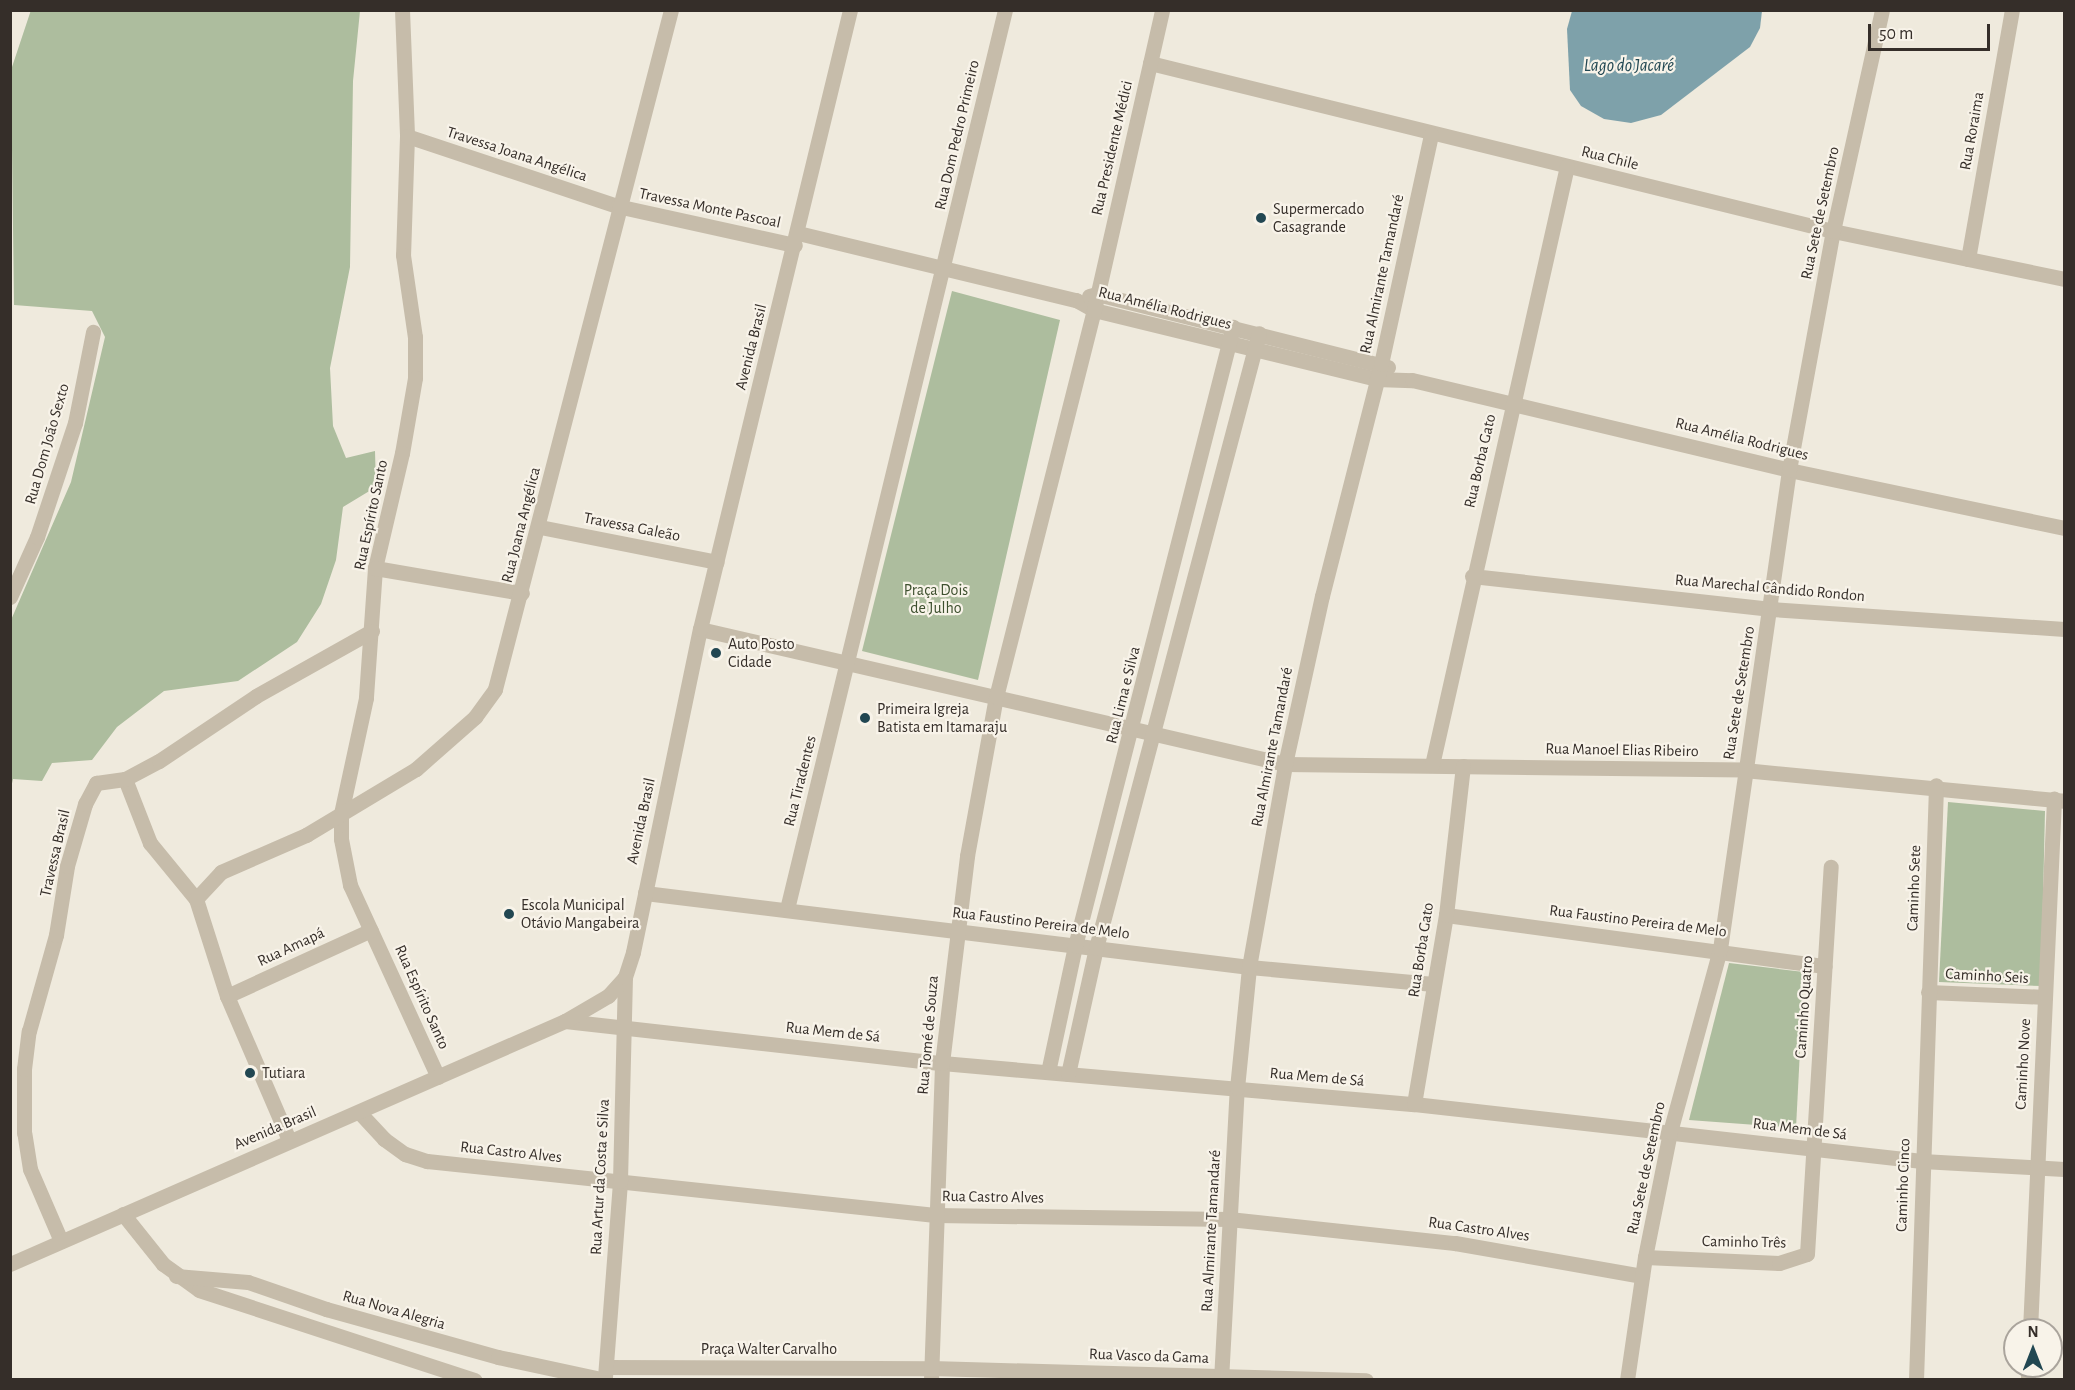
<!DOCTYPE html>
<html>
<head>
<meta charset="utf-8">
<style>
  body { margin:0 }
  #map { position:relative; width:2075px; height:1390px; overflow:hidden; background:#efeadd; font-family:"Alegreya Sans",sans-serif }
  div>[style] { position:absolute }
  .green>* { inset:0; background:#adbd9e }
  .water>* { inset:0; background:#7ea1aa }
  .minor>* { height:15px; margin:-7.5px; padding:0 7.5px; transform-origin:7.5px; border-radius:7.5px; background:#c6bcaa }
  .tertiary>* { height:15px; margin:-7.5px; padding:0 7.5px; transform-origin:7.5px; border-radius:7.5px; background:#c6bcaa }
  .dots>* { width:16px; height:16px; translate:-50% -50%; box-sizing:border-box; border:3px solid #f8f3e9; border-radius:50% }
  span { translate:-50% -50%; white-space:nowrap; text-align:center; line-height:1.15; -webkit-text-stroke:4.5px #f8f3e9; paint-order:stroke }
  .street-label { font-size:16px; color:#352e29 }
  .poi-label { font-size:16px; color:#352e29 }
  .left { translate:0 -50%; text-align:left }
  .park-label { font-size:16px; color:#3e502f }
  .water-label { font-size:18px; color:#224752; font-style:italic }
  .frame { position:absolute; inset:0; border:12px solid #352e29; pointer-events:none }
  .north { position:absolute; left:2003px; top:1318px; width:60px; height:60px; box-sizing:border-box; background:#f8f3e9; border:2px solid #aaa49c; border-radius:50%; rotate:0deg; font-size:16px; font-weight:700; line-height:24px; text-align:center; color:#352e29 }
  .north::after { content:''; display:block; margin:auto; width:21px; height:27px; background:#224752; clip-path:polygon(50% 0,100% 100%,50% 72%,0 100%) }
  .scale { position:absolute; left:1868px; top:24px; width:122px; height:27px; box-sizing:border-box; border:3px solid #352e29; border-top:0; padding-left:8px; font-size:18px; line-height:21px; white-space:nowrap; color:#352e29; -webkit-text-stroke:4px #f8f3e9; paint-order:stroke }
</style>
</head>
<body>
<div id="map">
  <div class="green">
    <div style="clip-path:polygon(31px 10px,360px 11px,353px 81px,350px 267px,330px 368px,333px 426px,346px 458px,375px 451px,376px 487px,343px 507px,336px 560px,321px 604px,297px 642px,238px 681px,164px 691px,117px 727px,92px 760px,52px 763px,42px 781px,13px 779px,11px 788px,11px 620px,71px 482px,105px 337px,92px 311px,14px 305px,11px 70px)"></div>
    <div style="clip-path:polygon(952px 291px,1060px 320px,978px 680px,862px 651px)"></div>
    <div style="clip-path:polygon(1948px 802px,2045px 811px,2041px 986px,1939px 982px)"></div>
    <div style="clip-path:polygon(1729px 963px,1804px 972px,1796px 1128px,1689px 1120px)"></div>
  </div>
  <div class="water">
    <div style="clip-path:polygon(1762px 11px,1760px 28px,1750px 47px,1661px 115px,1631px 123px,1604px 119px,1581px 106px,1570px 90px,1567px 29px,1572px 11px)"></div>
  </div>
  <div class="minor">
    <div style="left:402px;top:10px;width:126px;rotate:87.7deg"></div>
    <div style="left:407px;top:136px;width:119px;rotate:91.9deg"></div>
    <div style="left:403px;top:255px;width:83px;rotate:81.7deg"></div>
    <div style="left:415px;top:337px;width:41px;rotate:90deg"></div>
    <div style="left:415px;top:378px;width:76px;rotate:99.8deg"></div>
    <div style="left:402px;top:453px;width:118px;rotate:103.2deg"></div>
    <div style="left:375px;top:568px;width:130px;rotate:94deg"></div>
    <div style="left:366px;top:698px;width:119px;rotate:102.2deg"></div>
    <div style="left:341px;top:814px;width:25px;rotate:90deg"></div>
    <div style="left:341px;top:839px;width:47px;rotate:78.9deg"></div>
    <div style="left:350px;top:885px;width:211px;rotate:65.4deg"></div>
    <div style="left:1150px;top:63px;width:703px;rotate:13.82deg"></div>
    <div style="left:1833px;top:231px;width:236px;rotate:11.7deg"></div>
    <div style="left:407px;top:136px;width:221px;rotate:18.4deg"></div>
    <div style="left:617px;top:206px;width:182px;rotate:12.4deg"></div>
    <div style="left:798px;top:233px;width:286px;rotate:13.6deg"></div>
    <div style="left:1076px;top:300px;width:21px;rotate:29deg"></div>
    <div style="left:1094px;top:310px;width:290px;rotate:13.7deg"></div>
    <div style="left:1376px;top:379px;width:36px;rotate:2deg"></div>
    <div style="left:1412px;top:380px;width:388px;rotate:13.4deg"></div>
    <div style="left:1789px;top:470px;width:281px;rotate:11.9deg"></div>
    <div style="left:1968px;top:259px;width:253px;rotate:-80deg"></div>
    <div style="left:1089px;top:296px;width:8px;rotate:-14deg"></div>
    <div style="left:1097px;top:294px;width:300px;rotate:14.1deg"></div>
    <div style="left:540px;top:527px;width:180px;rotate:11.2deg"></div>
    <div style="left:375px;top:568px;width:149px;rotate:9.7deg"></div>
    <div style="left:1472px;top:576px;width:301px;rotate:6.3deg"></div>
    <div style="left:1771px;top:609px;width:294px;rotate:3.9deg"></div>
    <div style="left:10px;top:597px;width:66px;rotate:-65.8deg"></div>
    <div style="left:37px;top:537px;width:120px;rotate:-71.6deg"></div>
    <div style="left:75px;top:423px;width:93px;rotate:-78.8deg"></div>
    <div style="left:700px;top:629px;width:600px;rotate:12.99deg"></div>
    <div style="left:1285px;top:764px;width:459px;rotate:0.7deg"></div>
    <div style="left:1744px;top:770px;width:321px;rotate:5.5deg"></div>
    <div style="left:1432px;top:765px;width:614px;rotate:-77.3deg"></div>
    <div style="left:125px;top:779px;width:69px;rotate:68.7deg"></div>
    <div style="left:150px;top:843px;width:72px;rotate:50.6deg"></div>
    <div style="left:196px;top:899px;width:102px;rotate:72.3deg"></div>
    <div style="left:227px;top:996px;width:157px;rotate:66.7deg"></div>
    <div style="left:645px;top:893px;width:609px;rotate:6.98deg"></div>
    <div style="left:1249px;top:967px;width:185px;rotate:5.3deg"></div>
    <div style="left:196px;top:899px;width:37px;rotate:-47deg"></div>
    <div style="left:221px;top:872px;width:93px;rotate:-23.5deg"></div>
    <div style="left:306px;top:835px;width:128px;rotate:-31deg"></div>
    <div style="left:416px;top:769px;width:79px;rotate:-41.4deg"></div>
    <div style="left:475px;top:717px;width:34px;rotate:-54deg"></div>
    <div style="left:495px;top:689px;width:701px;rotate:-75.47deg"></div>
    <div style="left:787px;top:909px;width:925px;rotate:-76.37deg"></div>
    <div style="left:1446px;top:915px;width:382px;rotate:7.7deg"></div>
    <div style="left:1928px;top:992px;width:117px;rotate:2.4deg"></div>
    <div style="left:227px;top:996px;width:158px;rotate:-24.6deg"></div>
    <div style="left:565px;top:1021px;width:379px;rotate:6.4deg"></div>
    <div style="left:942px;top:1063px;width:474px;rotate:5deg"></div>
    <div style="left:1414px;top:1104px;width:511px;rotate:6.4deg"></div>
    <div style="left:1922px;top:1161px;width:142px;rotate:3.2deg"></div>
    <div style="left:1048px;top:1072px;width:129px;rotate:-77.9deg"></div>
    <div style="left:1075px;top:946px;width:639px;rotate:-75.68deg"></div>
    <div style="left:1068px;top:1074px;width:129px;rotate:-77.5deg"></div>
    <div style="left:1096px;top:948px;width:636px;rotate:-75.16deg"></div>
    <div style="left:1414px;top:1104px;width:192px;rotate:-80.4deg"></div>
    <div style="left:1446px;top:915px;width:150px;rotate:-83.5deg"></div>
    <div style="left:359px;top:1112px;width:37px;rotate:47deg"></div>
    <div style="left:384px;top:1139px;width:26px;rotate:36deg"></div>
    <div style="left:405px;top:1154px;width:23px;rotate:18deg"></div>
    <div style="left:427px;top:1161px;width:511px;rotate:6.07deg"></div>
    <div style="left:935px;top:1215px;width:294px;rotate:0.8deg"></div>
    <div style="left:1229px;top:1219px;width:227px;rotate:6.1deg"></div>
    <div style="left:1455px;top:1243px;width:190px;rotate:10deg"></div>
    <div style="left:123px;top:1214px;width:64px;rotate:51.3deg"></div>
    <div style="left:163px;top:1264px;width:44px;rotate:35.8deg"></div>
    <div style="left:199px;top:1290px;width:290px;rotate:18.1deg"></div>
    <div style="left:61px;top:1241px;width:78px;rotate:-113.3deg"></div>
    <div style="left:30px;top:1169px;width:36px;rotate:-99deg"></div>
    <div style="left:24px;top:1133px;width:64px;rotate:-90deg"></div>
    <div style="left:24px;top:1069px;width:38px;rotate:-83deg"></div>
    <div style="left:29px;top:1031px;width:100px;rotate:-74.3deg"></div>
    <div style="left:56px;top:935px;width:70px;rotate:-80.9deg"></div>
    <div style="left:67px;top:866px;width:65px;rotate:-73.8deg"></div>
    <div style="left:85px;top:804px;width:24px;rotate:-62deg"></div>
    <div style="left:96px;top:783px;width:29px;rotate:-8deg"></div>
    <div style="left:125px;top:779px;width:38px;rotate:-28deg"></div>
    <div style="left:159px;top:761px;width:117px;rotate:-33.8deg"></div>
    <div style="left:256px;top:696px;width:133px;rotate:-29.3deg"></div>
    <div style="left:1645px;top:1257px;width:134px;rotate:2.6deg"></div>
    <div style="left:1779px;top:1263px;width:29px;rotate:-18deg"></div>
    <div style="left:1807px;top:1254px;width:388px;rotate:-86.5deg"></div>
    <div style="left:176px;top:1276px;width:72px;rotate:4.8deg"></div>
    <div style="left:248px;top:1282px;width:83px;rotate:19.1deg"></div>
    <div style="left:326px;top:1309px;width:179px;rotate:15.6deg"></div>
    <div style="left:498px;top:1357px;width:109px;rotate:12.1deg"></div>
    <div style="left:2030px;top:1330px;width:532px;rotate:-87.41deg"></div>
    <div style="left:606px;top:1367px;width:325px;rotate:0.2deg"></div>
    <div style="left:931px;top:1368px;width:435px;rotate:1.6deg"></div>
    <div style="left:605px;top:1377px;width:197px;rotate:-85.6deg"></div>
    <div style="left:620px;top:1181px;width:204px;rotate:-88.6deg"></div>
    <div style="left:931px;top:1380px;width:317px;rotate:-88deg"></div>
    <div style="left:942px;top:1063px;width:209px;rotate:-83.1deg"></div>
    <div style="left:967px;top:856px;width:162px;rotate:-79.7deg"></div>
    <div style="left:996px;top:697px;width:399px;rotate:-75.8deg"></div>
    <div style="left:1094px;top:310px;width:308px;rotate:-77.2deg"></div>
    <div style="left:1221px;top:1380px;width:292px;rotate:-86.9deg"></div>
    <div style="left:1237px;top:1088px;width:122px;rotate:-84.3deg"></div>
    <div style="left:1249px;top:967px;width:206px;rotate:-79.9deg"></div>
    <div style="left:1285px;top:764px;width:172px;rotate:-77.6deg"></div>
    <div style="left:1322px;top:596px;width:239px;rotate:-75.7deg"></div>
    <div style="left:1381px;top:364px;width:235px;rotate:-77.7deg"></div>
    <div style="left:1627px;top:1380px;width:124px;rotate:-81.7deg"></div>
    <div style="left:1645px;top:1257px;width:127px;rotate:-78.7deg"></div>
    <div style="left:1670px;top:1132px;width:190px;rotate:-74.7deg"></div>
    <div style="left:1720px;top:949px;width:484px;rotate:-81.8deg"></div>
    <div style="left:1789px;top:470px;width:243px;rotate:-79.6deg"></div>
    <div style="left:1833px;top:231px;width:226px;rotate:-77.5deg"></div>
    <div style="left:1916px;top:1380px;width:595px;rotate:-88.07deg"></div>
    <div style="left:2028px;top:1380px;width:14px;rotate:-90deg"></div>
  </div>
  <div class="tertiary">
    <div style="left:10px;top:1264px;width:606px;rotate:-23.65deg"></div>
    <div style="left:565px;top:1021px;width:50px;rotate:-30.2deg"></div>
    <div style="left:608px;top:996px;width:25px;rotate:-48deg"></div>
    <div style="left:625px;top:977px;width:26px;rotate:-72deg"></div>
    <div style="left:633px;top:952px;width:330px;rotate:-78.3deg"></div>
    <div style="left:700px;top:629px;width:637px;rotate:-76.38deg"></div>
  </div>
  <div class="dots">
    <div style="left:1261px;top:218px;background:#224752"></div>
    <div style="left:716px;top:653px;background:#224752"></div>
    <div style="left:865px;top:718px;background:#224752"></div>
    <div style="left:509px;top:914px;background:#224752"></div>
    <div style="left:250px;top:1073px;background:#224752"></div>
  </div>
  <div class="street-label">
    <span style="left:1972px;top:131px;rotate:-80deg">Rua Roraima</span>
    <span style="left:957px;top:135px;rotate:-77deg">Rua Dom Pedro Primeiro</span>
    <span style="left:1112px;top:148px;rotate:-77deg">Rua Presidente Médici</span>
    <span style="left:517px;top:154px;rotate:18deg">Travessa Joana Angélica</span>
    <span style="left:1610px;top:158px;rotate:14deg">Rua Chile</span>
    <span style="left:710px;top:208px;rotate:12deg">Travessa Monte Pascoal</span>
    <span style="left:1820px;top:213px;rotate:-78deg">Rua Sete de Setembro</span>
    <span style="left:1382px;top:274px;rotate:-78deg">Rua Almirante Tamandaré</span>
    <span style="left:1165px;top:308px;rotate:14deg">Rua Amélia Rodrigues</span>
    <span style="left:751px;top:347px;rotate:-76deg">Avenida Brasil</span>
    <span style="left:1742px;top:439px;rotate:14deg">Rua Amélia Rodrigues</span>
    <span style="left:47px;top:444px;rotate:-74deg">Rua Dom João Sexto</span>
    <span style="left:1480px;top:461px;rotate:-77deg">Rua Borba Gato</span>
    <span style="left:371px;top:515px;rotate:-78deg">Rua Espírito Santo</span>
    <span style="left:521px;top:525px;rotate:-76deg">Rua Joana Angélica</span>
    <span style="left:632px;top:527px;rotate:11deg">Travessa Galeão</span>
    <span style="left:1770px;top:588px;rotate:5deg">Rua Marechal Cândido Rondon</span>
    <span style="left:1739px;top:693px;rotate:-81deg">Rua Sete de Setembro</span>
    <span style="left:1123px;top:695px;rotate:-76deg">Rua Lima e Silva</span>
    <span style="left:1272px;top:747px;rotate:-79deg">Rua Almirante Tamandaré</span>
    <span style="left:1622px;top:750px;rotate:1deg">Rua Manoel Elias Ribeiro</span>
    <span style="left:800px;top:781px;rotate:-76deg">Rua Tiradentes</span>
    <span style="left:641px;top:821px;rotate:-78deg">Avenida Brasil</span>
    <span style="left:55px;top:853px;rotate:-77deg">Travessa Brasil</span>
    <span style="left:1914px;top:888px;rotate:-88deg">Caminho Sete</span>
    <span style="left:1638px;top:921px;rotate:7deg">Rua Faustino Pereira de Melo</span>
    <span style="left:1041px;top:923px;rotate:7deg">Rua Faustino Pereira de Melo</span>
    <span style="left:291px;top:947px;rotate:-25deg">Rua Amapá</span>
    <span style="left:1421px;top:950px;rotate:-81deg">Rua Borba Gato</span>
    <span style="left:1987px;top:976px;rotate:3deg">Caminho Seis</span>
    <span style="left:422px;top:997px;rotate:66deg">Rua Espírito Santo</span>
    <span style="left:1804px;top:1007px;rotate:-86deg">Caminho Quatro</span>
    <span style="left:833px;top:1032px;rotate:6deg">Rua Mem de Sá</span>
    <span style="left:928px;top:1035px;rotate:-85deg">Rua Tomé de Souza</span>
    <span style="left:2023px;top:1064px;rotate:-87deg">Caminho Nove</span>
    <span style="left:1317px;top:1077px;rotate:5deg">Rua Mem de Sá</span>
    <span style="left:275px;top:1128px;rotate:-23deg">Avenida Brasil</span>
    <span style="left:1800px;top:1129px;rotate:7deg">Rua Mem de Sá</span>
    <span style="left:511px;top:1152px;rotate:6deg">Rua Castro Alves</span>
    <span style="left:1646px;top:1168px;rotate:-78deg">Rua Sete de Setembro</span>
    <span style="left:600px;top:1177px;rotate:-87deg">Rua Artur da Costa e Silva</span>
    <span style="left:1903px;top:1185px;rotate:-88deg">Caminho Cinco</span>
    <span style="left:993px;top:1197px;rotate:1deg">Rua Castro Alves</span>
    <span style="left:1479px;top:1229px;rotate:8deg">Rua Castro Alves</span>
    <span style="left:1211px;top:1231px;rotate:-87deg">Rua Almirante Tamandaré</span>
    <span style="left:1744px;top:1242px;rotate:1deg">Caminho Três</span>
    <span style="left:394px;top:1310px;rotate:16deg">Rua Nova Alegria</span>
    <span style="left:769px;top:1349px">Praça Walter Carvalho</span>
    <span style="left:1149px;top:1356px;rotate:2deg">Rua Vasco da Gama</span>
  </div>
  <div class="poi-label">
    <span class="left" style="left:1273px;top:218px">Supermercado<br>Casagrande</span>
    <span class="left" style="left:728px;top:653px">Auto Posto<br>Cidade</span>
    <span class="left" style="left:877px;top:718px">Primeira Igreja<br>Batista em Itamaraju</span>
    <span class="left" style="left:521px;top:914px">Escola Municipal<br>Otávio Mangabeira</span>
    <span class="left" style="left:262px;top:1073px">Tutiara</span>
  </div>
  <div class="park-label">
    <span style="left:936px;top:599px">Praça Dois<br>de Julho</span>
  </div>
  <div class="water-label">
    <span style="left:1629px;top:66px">Lago do Jacaré</span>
  </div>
  <div class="frame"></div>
  <div class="north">N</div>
  <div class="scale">50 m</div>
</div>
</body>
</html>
